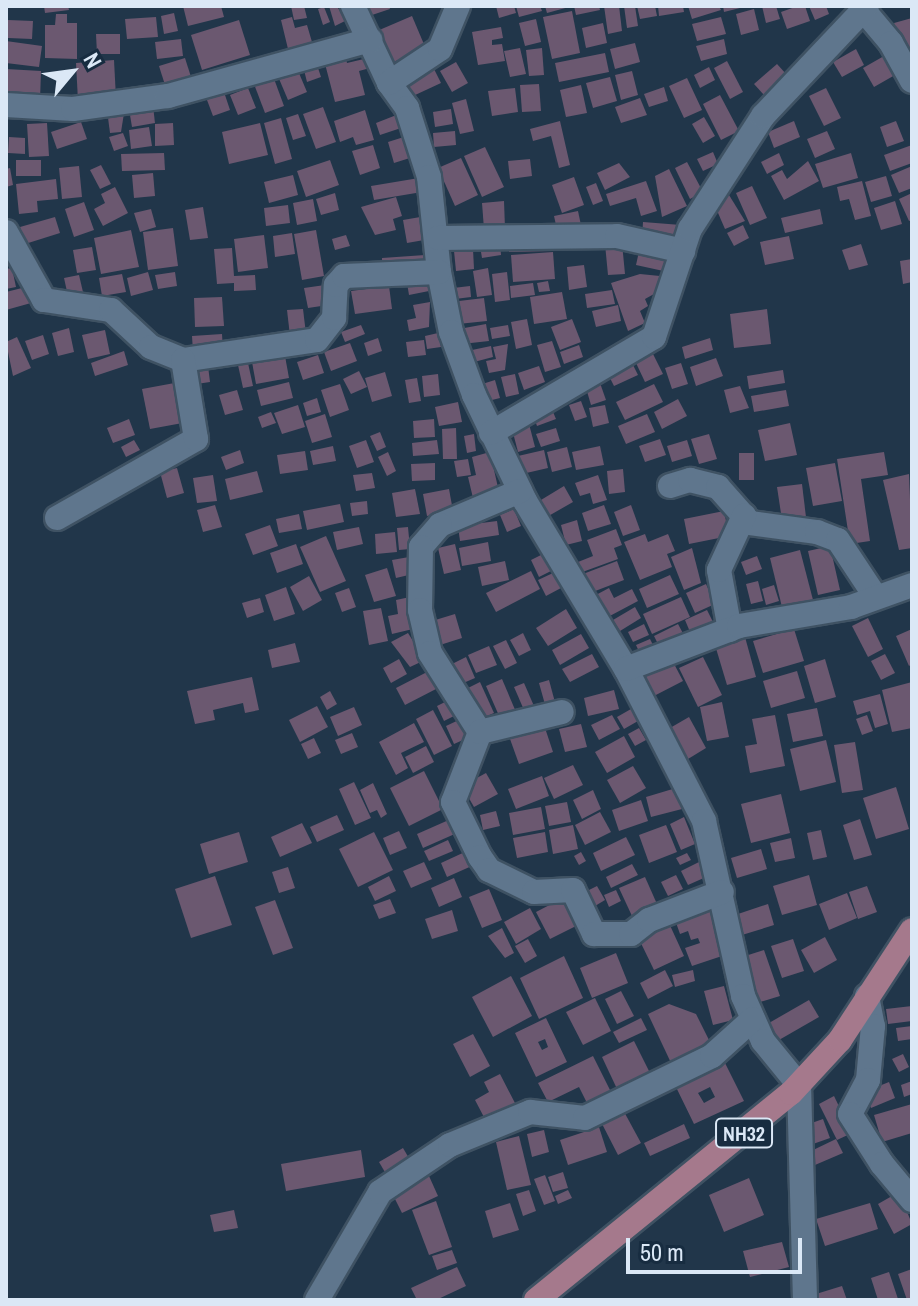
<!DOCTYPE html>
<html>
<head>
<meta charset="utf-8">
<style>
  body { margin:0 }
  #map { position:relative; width:918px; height:1306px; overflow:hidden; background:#21364a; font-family:"Archivo Narrow",sans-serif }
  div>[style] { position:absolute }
  .building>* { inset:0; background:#6b5870 }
  .roads { filter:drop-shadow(2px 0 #3f5263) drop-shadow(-2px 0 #3f5263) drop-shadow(0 2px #3f5263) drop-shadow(0 -2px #3f5263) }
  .minor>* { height:24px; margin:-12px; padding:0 12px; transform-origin:12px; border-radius:12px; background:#5f768d }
  .major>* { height:24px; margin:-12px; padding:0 12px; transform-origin:12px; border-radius:12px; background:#a5798c }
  span { translate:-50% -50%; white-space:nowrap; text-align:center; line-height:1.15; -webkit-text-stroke:6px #172c40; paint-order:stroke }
  .shield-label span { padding:2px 6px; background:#172c40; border:2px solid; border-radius:6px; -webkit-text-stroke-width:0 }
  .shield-label { font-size:20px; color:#dbe8f6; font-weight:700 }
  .frame { position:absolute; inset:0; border:8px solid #dbe8f6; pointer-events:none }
  .north { position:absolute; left:32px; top:32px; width:80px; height:80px; -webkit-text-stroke:6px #172c40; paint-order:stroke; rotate:61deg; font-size:22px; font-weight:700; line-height:32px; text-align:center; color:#dbe8f6 }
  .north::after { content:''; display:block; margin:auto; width:28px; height:36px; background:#dbe8f6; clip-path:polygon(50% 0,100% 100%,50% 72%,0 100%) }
  .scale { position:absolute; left:626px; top:1238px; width:176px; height:36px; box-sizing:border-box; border:4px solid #dbe8f6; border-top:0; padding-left:10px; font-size:24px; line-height:28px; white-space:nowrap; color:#dbe8f6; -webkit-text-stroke:6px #172c40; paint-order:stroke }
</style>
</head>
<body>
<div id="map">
  <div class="building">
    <div style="clip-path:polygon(44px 6px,68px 6px,69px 10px,45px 13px)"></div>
    <div style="clip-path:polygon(183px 6px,221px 6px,224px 17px,188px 26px)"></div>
    <div style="clip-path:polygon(291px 6px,304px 6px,307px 18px,294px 20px)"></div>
    <div style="clip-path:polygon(329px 6px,337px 6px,345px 21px,335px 26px)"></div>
    <div style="clip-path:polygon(366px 6px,389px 6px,390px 9px,369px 16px)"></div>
    <div style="clip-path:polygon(496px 6px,514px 6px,516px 13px,499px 18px)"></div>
    <div style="clip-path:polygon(516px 6px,540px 6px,542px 11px,519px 17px)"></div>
    <div style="clip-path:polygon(545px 6px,569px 6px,569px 7px,547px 13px)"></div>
    <div style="clip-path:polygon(574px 6px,599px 6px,600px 10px,576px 15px)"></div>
    <div style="clip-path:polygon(604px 6px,619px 6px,622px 31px,608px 34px)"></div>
    <div style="clip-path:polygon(624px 6px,635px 6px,638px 26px,627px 28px)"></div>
    <div style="clip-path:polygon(637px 6px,655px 6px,657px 16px,640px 19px)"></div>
    <div style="clip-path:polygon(658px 6px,683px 6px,684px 12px,659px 16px)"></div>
    <div style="clip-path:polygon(688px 6px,719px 6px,721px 10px,692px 19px)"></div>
    <div style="clip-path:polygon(723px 6px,744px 6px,744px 7px,724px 12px)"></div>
    <div style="clip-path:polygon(762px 6px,776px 6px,780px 19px,766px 23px)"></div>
    <div style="clip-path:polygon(798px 6px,805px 6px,810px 21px,787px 29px,781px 12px)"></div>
    <div style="clip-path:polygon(809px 6px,826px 6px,829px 14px,815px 20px)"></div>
    <div style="clip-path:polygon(324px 7px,330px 22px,323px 25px,318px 9px)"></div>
    <div style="clip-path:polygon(754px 9px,759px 30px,741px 35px,736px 14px)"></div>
    <div style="clip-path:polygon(572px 11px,580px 53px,552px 59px,543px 17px)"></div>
    <div style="clip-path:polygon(174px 13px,178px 31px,164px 34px,161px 16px)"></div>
    <div style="clip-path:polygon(56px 14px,67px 14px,67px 23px,77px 23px,77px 59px,45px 58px,45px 25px,55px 25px)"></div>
    <div style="clip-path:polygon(412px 16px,426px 49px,391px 63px,377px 31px)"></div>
    <div style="clip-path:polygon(156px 17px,158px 37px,127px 39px,125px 19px)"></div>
    <div style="clip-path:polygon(292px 17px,295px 28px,307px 25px,312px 42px,288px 49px,281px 20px)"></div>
    <div style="clip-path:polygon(721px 17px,726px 34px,697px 41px,692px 24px)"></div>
    <div style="clip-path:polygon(912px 18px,912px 50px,903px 53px,894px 23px)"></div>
    <div style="clip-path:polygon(536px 19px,541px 42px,525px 46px,519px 23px)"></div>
    <div style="clip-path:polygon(8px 20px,33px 21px,32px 39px,8px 38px)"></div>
    <div style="clip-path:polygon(239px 20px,250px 55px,202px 70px,191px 35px)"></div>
    <div style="clip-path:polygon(603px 23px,607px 43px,586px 48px,582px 28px)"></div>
    <div style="clip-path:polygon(501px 27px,503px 38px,492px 40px,492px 45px,502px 44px,505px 61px,478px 65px,472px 32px)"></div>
    <div style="clip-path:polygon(96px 34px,120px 34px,120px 54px,97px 54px)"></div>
    <div style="clip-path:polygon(181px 39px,183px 56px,157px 59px,155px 42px)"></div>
    <div style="clip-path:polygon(724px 39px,727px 54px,701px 61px,696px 46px)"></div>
    <div style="clip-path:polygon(6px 41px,42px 46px,39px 67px,6px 63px)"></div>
    <div style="clip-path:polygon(635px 43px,640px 62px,615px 69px,610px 49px)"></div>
    <div style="clip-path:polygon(520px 48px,526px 74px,510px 77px,504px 51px)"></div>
    <div style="clip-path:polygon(542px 48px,544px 75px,529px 76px,526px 50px)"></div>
    <div style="clip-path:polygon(856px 49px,864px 65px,842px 77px,833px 62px)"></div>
    <div style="clip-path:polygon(605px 53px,609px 72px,559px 82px,555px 63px)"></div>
    <div style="clip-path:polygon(345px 55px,347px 63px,368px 58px,370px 68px,359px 71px,365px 95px,335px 102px,324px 60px)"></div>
    <div style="clip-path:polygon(884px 56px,895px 75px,874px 87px,863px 68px)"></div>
    <div style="clip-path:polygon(185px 58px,191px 77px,165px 85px,159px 66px)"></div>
    <div style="clip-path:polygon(114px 60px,116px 98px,78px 101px,76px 63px)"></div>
    <div style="clip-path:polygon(727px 61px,743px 92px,730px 99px,714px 68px)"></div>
    <div style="clip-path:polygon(316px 62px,321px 77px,307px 82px,303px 66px)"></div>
    <div style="clip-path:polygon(456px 62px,468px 83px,452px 92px,440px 71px)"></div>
    <div style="clip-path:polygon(777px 64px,787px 75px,764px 95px,754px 84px)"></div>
    <div style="clip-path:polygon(296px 66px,307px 92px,288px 100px,277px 74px)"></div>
    <div style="clip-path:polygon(433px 67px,441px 83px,413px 96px,405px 80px)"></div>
    <div style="clip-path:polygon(709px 67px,715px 80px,700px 88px,694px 75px)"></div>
    <div style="clip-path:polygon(6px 69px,41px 71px,40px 100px,6px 99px)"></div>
    <div style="clip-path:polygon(632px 71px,638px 95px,621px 100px,615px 75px)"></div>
    <div style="clip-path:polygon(273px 76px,284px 106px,265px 113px,254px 84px)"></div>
    <div style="clip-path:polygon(610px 77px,617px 101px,593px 108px,586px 83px)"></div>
    <div style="clip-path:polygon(687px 78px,702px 110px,684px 118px,669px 86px)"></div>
    <div style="clip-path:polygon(539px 84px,541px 111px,522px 112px,520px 85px)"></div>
    <div style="clip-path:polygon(581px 85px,587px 113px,566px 117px,560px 90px)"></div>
    <div style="clip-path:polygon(222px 86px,230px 110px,213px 116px,204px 92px)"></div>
    <div style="clip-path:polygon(664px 87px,668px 101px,649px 107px,644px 94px)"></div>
    <div style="clip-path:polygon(248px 88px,256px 108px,238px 115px,230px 95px)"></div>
    <div style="clip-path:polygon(515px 88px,518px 112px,492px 116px,488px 91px)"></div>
    <div style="clip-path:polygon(826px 88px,841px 118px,824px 126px,809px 96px)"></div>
    <div style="clip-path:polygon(720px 95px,739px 131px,721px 140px,703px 104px)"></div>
    <div style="clip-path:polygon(640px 98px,647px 115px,621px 123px,615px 107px)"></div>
    <div style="clip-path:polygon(466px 99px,474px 131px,460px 134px,452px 103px)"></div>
    <div style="clip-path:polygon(153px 106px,155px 123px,132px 127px,129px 109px)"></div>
    <div style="clip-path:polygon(125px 107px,121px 132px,110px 133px,107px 110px)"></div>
    <div style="clip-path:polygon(323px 107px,336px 142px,316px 149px,303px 114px)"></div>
    <div style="clip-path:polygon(451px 109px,453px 124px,435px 127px,433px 112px)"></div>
    <div style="clip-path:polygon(365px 110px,374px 140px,356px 145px,353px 137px,340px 142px,334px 121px)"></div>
    <div style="clip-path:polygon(298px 114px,306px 136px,293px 140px,286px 118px)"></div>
    <div style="clip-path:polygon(399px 114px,404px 127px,380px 135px,376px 123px)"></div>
    <div style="clip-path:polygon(704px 117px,715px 136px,703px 143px,692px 124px)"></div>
    <div style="clip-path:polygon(281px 118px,292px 159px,275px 164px,264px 123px)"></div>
    <div style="clip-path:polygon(560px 121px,570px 165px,559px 168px,551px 136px,533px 141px,530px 129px)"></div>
    <div style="clip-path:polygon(794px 121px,800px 137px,774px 148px,768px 132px)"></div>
    <div style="clip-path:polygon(896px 121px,904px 141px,887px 147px,880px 127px)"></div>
    <div style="clip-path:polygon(81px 122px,87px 139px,57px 149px,51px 132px)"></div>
    <div style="clip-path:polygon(47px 123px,49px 156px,29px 157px,27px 124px)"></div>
    <div style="clip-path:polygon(173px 123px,174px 145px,155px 146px,155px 124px)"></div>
    <div style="clip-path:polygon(260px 123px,268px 155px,229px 164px,222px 132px)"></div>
    <div style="clip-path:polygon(149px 127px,152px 146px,131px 149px,129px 130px)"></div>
    <div style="clip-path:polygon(455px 131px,456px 145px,434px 147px,433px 133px)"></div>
    <div style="clip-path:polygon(827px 131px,835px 149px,815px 158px,807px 139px)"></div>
    <div style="clip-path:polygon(123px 133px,128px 146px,114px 151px,109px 137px)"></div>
    <div style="clip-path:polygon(407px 136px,413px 157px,394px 163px,388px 142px)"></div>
    <div style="clip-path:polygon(9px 137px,25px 138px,25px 154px,8px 153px)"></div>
    <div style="clip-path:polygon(373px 145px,380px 168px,360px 175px,352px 151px)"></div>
    <div style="clip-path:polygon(912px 145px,912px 163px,890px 171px,884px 155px)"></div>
    <div style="clip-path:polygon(485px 147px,504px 187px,482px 197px,464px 156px)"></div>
    <div style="clip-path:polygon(713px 152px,718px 164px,703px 171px,697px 159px)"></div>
    <div style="clip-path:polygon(164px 153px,165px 170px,122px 171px,121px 154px)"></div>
    <div style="clip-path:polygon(779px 153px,784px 165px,767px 174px,761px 162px)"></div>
    <div style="clip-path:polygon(851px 153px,858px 178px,823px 188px,815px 164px)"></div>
    <div style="clip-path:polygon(461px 158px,478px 195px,455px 206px,438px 168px)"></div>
    <div style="clip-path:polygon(530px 159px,532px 176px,510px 179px,508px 161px)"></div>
    <div style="clip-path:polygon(16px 160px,41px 160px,41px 176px,16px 176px)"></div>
    <div style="clip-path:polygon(330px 160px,339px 185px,306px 197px,297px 171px)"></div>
    <div style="clip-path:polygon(808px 161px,819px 181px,784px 200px,771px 176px,782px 170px,787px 179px)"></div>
    <div style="clip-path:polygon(687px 162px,703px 192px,690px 199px,675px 168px)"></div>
    <div style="clip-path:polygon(619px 163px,630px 177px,605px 190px,597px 173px)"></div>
    <div style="clip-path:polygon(101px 165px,111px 184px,100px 189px,90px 170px)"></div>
    <div style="clip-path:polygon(79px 166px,82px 197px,62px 199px,59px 168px)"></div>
    <div style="clip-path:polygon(912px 166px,912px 188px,899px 193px,891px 175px)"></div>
    <div style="clip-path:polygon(10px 168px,13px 185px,6px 187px,6px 169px)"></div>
    <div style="clip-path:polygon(669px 169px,687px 206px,662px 217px,655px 176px)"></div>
    <div style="clip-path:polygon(153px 173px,155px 196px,134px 198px,132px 175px)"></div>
    <div style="clip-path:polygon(293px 175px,298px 195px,269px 203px,264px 182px)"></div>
    <div style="clip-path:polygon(886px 176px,892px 196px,871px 202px,865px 182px)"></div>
    <div style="clip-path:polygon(574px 177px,584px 205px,562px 213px,552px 185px)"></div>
    <div style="clip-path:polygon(419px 178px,422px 192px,374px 200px,371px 186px)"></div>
    <div style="clip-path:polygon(56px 179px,58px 199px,37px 201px,38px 212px,19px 214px,16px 184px)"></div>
    <div style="clip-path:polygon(646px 181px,657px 211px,641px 216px,636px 198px,610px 206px,606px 194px)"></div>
    <div style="clip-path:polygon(862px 181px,871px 216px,855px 220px,849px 199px,840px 201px,837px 187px)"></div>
    <div style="clip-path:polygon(596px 183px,603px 201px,593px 205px,586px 187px)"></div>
    <div style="clip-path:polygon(752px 186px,767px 218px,750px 225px,736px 193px)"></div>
    <div style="clip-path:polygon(115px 187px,128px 213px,103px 226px,94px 209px,105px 203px,101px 194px)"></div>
    <div style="clip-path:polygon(335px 193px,339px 210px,321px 215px,316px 199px)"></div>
    <div style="clip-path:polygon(912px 193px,912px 220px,909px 221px,899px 199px)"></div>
    <div style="clip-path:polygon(729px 195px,745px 221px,725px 229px,715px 206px)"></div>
    <div style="clip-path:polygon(396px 197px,402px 216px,393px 219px,396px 230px,375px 235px,361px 207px)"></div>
    <div style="clip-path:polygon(313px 199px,317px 221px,297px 225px,293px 203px)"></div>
    <div style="clip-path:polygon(504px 201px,505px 228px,484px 229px,482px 203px)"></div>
    <div style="clip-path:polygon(895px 201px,902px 224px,881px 230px,874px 208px)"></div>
    <div style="clip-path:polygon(84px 202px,94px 230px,74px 237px,65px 209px)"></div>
    <div style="clip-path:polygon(288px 205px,290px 223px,266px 226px,264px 208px)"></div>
    <div style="clip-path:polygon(203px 207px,208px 238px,190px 240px,185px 210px)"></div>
    <div style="clip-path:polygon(151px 209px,156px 227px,140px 232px,134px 213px)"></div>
    <div style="clip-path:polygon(820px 209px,823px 224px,785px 233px,781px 218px)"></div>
    <div style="clip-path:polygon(578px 211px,582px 230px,558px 234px,554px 216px)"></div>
    <div style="clip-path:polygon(426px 216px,430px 239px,407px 243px,403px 220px)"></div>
    <div style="clip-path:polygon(55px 217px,60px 233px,25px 244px,20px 227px)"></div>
    <div style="clip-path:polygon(643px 222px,681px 225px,680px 240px,642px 237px)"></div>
    <div style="clip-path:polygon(743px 225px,749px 238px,734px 246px,727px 233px)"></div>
    <div style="clip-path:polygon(173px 228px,178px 266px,148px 270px,143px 232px)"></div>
    <div style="clip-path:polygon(131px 230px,139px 267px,101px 274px,94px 238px)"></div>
    <div style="clip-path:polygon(316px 230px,324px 276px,302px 280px,294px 234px)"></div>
    <div style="clip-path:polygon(292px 233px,295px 254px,275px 257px,273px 236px)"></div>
    <div style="clip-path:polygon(264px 235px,268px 268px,238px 272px,234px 239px)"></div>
    <div style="clip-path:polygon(346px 235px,350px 246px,335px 250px,332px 239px)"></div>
    <div style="clip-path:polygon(789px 236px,794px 259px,765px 265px,760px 242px)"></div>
    <div style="clip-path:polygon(509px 240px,552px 240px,553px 251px,509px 252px)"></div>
    <div style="clip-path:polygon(500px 243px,501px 255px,482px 258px,480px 246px)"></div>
    <div style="clip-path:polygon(622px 243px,625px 274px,608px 275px,605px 244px)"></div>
    <div style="clip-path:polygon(861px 244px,868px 265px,849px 270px,842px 250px)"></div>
    <div style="clip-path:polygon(92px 247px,96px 270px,77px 273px,73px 250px)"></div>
    <div style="clip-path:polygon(640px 247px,672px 255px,668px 272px,636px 265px)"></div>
    <div style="clip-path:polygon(232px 248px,234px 276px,255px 275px,256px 290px,234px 291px,234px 283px,217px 284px,214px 249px)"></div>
    <div style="clip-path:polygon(473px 249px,474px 269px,456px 271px,454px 251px)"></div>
    <div style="clip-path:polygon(553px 252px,555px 279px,513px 282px,511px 255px)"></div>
    <div style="clip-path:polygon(425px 255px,426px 266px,382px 269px,382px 258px)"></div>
    <div style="clip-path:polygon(912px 259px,912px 282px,903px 284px,900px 261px)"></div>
    <div style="clip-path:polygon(584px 265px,587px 287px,569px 290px,567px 267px)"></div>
    <div style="clip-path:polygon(12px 268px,16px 287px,6px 289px,6px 269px)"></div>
    <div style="clip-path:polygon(488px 268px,492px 295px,477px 297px,473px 271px)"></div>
    <div style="clip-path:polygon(148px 272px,153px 290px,131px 296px,127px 278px)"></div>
    <div style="clip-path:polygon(175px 272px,177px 286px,158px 289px,155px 275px)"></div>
    <div style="clip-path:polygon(507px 272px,510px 300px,495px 302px,492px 274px)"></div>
    <div style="clip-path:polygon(122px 274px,126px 292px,102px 296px,99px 278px)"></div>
    <div style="clip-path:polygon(640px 274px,660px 276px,663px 289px,645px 299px,648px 306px,640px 311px,645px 323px,628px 331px,611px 283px)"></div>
    <div style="clip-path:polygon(79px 275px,83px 292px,68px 296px,64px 278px)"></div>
    <div style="clip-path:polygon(427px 279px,429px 291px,409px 295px,407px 283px)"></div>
    <div style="clip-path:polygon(548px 281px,550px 291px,539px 292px,537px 283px)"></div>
    <div style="clip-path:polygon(533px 283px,535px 295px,511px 298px,510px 286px)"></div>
    <div style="clip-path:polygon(325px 285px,328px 305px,308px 308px,304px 288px)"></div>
    <div style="clip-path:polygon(389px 286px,392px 309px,355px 314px,351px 291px)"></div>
    <div style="clip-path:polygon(470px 286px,471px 297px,455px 299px,453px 288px)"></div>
    <div style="clip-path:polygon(26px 287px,31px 303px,6px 310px,6px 292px)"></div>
    <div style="clip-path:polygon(612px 290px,615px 304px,587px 308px,585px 294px)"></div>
    <div style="clip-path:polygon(562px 292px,567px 319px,534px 324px,530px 297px)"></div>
    <div style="clip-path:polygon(222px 297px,224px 326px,195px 327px,194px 298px)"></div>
    <div style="clip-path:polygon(484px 298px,487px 321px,458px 324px,459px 301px)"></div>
    <div style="clip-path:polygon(430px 302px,429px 327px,409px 331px,407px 320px,416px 318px,413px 305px)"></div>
    <div style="clip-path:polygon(618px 305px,621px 321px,596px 327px,592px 311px)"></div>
    <div style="clip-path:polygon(303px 309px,306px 334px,290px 336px,287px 310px)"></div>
    <div style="clip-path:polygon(767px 309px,771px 344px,734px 348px,730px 314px)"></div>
    <div style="clip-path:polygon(527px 319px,532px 345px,516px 349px,511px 322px)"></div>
    <div style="clip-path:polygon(572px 319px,581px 342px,560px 350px,551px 327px)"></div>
    <div style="clip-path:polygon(486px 324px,489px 341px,462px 344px,459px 329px)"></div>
    <div style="clip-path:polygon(361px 325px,365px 334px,345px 342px,341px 332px)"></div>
    <div style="clip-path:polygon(508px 325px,510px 336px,492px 339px,490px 328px)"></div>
    <div style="clip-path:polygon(69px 328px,74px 352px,58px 356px,52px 333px)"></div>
    <div style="clip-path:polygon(105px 330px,110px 354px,88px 359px,82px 335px)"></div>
    <div style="clip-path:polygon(438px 333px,441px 347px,427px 349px,425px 336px)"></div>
    <div style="clip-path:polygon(222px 334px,223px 351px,193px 353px,192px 336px)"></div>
    <div style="clip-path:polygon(43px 335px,49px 354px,32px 360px,25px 341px)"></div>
    <div style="clip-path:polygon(17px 337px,31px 368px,13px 376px,6px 342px)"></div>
    <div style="clip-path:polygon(378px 338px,382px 351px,368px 356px,364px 343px)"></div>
    <div style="clip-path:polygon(710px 338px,713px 350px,685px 359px,682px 347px)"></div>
    <div style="clip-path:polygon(424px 340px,426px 355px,408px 357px,406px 342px)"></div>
    <div style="clip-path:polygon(552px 341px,561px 367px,545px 372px,537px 345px)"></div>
    <div style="clip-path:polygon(350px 343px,357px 361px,331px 371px,324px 352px)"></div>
    <div style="clip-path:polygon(508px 344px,505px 370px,489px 373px,486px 361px,496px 359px,493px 347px)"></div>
    <div style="clip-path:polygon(579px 345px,583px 357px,564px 364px,560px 352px)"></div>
    <div style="clip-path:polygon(491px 346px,493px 357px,474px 362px,472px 350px)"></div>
    <div style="clip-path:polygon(124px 351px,128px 365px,95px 376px,91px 363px)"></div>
    <div style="clip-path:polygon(653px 354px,663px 374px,645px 382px,636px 363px)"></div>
    <div style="clip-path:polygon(318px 355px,324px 373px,303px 380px,297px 362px)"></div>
    <div style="clip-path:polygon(285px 356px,289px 378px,256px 384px,252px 362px)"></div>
    <div style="clip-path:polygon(716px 358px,723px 376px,696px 386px,690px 367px)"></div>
    <div style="clip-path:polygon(630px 359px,638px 375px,614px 386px,606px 370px)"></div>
    <div style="clip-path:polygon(248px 363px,253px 386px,243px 388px,238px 365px)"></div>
    <div style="clip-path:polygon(681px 363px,688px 384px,672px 389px,665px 368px)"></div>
    <div style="clip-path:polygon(208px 366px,210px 382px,190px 385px,188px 369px)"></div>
    <div style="clip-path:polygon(539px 366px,545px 382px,524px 390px,518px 373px)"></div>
    <div style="clip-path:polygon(783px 370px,785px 383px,749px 389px,747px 376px)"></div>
    <div style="clip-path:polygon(359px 371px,367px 387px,351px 394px,343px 379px)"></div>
    <div style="clip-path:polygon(385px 372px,392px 396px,372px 402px,365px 378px)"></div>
    <div style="clip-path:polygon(438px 374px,440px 395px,424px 397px,422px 376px)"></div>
    <div style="clip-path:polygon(515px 374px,519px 394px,506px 397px,501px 377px)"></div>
    <div style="clip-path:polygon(417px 378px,421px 401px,409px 403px,405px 380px)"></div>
    <div style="clip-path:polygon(495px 380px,500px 398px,484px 402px,479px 385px)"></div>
    <div style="clip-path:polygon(180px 382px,188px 422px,150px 429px,142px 389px)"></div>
    <div style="clip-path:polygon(289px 382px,293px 398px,261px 406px,257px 390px)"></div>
    <div style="clip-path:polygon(600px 383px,606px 400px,591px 405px,586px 388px)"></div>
    <div style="clip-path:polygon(340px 384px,349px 410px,330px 417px,321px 390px)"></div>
    <div style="clip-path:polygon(654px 384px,663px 402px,625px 420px,616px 402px)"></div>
    <div style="clip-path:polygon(740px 386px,749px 408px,730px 413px,724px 390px)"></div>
    <div style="clip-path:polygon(237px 390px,243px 410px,225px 415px,219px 395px)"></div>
    <div style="clip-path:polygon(786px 390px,789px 406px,754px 412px,751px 396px)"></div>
    <div style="clip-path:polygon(317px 398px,321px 412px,307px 416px,303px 403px)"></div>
    <div style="clip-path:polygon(678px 399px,687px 416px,662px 429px,654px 412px)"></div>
    <div style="clip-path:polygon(581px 401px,587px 417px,575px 421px,569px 405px)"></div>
    <div style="clip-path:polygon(458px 402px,462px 422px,439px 426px,435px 407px)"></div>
    <div style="clip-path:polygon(298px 405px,305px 427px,282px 434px,274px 413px)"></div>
    <div style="clip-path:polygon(550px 405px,556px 419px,537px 426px,532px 412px)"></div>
    <div style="clip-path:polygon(605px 405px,609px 423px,593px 427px,589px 408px)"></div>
    <div style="clip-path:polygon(271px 412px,276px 423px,262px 428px,258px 417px)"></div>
    <div style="clip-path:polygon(325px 414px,332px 437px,312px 443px,305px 421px)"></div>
    <div style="clip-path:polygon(647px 414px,655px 432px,626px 444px,618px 426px)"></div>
    <div style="clip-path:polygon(129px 419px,135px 435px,113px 443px,107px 428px)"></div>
    <div style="clip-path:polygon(434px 419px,435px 437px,414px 438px,413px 421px)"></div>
    <div style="clip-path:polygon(528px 420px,535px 447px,518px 452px,511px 425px)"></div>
    <div style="clip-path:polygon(790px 423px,797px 455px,765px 461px,758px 430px)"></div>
    <div style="clip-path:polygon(456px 428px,457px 459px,443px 459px,442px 429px)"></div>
    <div style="clip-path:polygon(556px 428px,560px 441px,541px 447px,536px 434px)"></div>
    <div style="clip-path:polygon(380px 432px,386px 447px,377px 451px,370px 436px)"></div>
    <div style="clip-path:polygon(474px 434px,476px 451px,467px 453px,464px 436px)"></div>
    <div style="clip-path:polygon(709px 434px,717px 459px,699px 464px,691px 439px)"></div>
    <div style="clip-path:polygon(660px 439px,666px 455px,645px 462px,639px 446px)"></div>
    <div style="clip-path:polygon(134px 440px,140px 450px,126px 457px,121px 447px)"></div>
    <div style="clip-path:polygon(366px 440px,374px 462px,357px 468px,349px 446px)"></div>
    <div style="clip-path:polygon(437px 440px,439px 454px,413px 456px,412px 443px)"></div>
    <div style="clip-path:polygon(687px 440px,692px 456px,672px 462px,667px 446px)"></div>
    <div style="clip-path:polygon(333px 446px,336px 461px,313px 465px,310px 451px)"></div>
    <div style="clip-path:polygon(600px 446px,604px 465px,576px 470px,572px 452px)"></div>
    <div style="clip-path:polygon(567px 447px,572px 467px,552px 472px,547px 452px)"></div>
    <div style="clip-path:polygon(240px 450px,244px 463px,226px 470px,221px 457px)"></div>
    <div style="clip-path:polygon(544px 450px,548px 468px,522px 474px,518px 456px)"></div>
    <div style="clip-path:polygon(305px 451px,308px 470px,280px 474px,277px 455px)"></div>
    <div style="clip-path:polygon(388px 452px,396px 471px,387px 476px,378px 457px)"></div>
    <div style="clip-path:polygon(490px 452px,499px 492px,473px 498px,468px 477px,476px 475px,472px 457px)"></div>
    <div style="clip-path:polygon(884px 452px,888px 475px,861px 479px,870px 541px,850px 544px,837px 459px)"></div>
    <div style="clip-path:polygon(739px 453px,754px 453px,754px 480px,739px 480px)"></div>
    <div style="clip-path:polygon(468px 459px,471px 475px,457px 477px,454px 461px)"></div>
    <div style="clip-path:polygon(435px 463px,435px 480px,412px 481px,411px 464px)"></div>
    <div style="clip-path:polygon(835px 463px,842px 501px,813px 506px,806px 468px)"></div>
    <div style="clip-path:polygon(177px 468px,184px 493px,167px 498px,160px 472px)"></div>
    <div style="clip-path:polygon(623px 469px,625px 492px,609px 494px,607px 471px)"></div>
    <div style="clip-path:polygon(257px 471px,263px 492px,230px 500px,225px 479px)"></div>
    <div style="clip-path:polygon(372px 473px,375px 488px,356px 491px,353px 475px)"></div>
    <div style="clip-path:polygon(909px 474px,912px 548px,899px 550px,883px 480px)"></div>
    <div style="clip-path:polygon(213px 475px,217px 501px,197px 503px,193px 478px)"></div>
    <div style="clip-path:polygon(598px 475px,607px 500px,593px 504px,590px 493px,580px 496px,575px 483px)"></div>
    <div style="clip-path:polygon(802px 484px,806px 517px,782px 520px,777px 487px)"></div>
    <div style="clip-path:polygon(564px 486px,573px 502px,545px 518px,536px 503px)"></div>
    <div style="clip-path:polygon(415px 489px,420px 514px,396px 517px,392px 493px)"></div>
    <div style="clip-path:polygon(449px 489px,453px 511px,427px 516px,423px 494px)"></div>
    <div style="clip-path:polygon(367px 501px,368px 514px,352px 516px,350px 503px)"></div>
    <div style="clip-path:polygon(340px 504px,344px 522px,307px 530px,303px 511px)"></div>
    <div style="clip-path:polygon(215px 505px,222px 527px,203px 532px,197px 510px)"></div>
    <div style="clip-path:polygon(604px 505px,611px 524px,588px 531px,582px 513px)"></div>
    <div style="clip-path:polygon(631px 505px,640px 530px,623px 536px,614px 512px)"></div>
    <div style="clip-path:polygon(514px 509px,521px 526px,507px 532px,500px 515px)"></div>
    <div style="clip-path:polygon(724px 511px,729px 536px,689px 544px,684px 519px)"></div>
    <div style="clip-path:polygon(299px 514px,302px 529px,279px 533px,276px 519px)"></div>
    <div style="clip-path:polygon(577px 520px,582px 541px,566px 545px,561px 525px)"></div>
    <div style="clip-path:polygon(497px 521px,499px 535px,460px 541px,458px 526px)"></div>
    <div style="clip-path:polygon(270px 525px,278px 546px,253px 555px,245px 534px)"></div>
    <div style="clip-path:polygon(359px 527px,363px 544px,337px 550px,333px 532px)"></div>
    <div style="clip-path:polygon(408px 527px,410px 549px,399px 550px,397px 528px)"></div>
    <div style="clip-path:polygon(616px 529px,622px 545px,614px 548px,618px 559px,577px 574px,573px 564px,593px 556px,587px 540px)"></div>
    <div style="clip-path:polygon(395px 532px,397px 552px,376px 554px,375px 534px)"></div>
    <div style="clip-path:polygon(645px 534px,648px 542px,668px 534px,675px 551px,667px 554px,672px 567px,640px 580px,624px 542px)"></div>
    <div style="clip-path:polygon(326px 536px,346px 581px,320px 592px,300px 547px)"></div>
    <div style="clip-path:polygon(488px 542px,491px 561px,462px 566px,459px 548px)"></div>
    <div style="clip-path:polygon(296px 544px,303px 564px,277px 573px,270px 553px)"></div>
    <div style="clip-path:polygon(455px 544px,461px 570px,444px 574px,438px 548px)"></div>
    <div style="clip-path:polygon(830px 546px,840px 590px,818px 595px,808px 551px)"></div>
    <div style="clip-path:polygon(692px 548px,701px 583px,684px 590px,671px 557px)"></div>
    <div style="clip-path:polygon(800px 550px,813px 600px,782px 607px,770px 558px)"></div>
    <div style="clip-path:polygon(543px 554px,551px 571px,539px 577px,531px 560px)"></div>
    <div style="clip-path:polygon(757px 556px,762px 569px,746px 575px,741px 562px)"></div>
    <div style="clip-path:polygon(409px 557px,413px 574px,396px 578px,392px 560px)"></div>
    <div style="clip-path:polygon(505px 561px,509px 580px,482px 586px,478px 567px)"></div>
    <div style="clip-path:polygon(617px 561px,624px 580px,590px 593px,583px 574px)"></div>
    <div style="clip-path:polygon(387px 568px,396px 596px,374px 602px,365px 575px)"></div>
    <div style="clip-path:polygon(531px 571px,540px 589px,496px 612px,486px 593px)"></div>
    <div style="clip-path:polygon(553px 573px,561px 588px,546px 596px,538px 580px)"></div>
    <div style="clip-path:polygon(670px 575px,679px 594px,647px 608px,639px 589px)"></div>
    <div style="clip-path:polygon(309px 576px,322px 600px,303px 611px,290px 587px)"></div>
    <div style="clip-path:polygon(758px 581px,763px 601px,751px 604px,746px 584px)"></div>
    <div style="clip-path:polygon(706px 584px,715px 604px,695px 613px,686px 593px)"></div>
    <div style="clip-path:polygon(774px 585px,779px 601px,766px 605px,762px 589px)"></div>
    <div style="clip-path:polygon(286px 587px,295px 614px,274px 621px,265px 595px)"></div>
    <div style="clip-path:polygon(349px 588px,356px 607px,342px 612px,335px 593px)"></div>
    <div style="clip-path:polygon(609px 588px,614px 598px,632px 589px,638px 601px,606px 618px,594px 596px)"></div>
    <div style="clip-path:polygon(410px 597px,417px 628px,392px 634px,388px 616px,398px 614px,396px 600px)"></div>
    <div style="clip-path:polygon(681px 597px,690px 617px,652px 634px,643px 614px)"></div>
    <div style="clip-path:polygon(260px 598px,264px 612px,247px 618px,242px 603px)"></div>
    <div style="clip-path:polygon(635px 607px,641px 618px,620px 631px,613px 620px)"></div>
    <div style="clip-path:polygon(381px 608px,388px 641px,369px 645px,363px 611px)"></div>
    <div style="clip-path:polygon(566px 609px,577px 628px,548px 646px,536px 628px)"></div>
    <div style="clip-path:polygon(707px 610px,716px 628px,693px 639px,685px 620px)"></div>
    <div style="clip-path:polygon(455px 614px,462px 638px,440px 645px,432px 621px)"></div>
    <div style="clip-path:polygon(868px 618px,883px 649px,868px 657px,852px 626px)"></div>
    <div style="clip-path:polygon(644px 624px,649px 635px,633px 642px,628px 632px)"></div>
    <div style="clip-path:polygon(678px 624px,686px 639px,662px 652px,654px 636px)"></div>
    <div style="clip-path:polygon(794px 629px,804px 661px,763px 673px,753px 641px)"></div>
    <div style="clip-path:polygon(912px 629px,912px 664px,909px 666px,896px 636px)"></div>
    <div style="clip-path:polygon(408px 633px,425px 660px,410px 667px,391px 642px)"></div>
    <div style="clip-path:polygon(523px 633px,531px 650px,519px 656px,510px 640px)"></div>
    <div style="clip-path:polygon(581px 634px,589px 648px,560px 665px,552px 650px)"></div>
    <div style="clip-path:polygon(745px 637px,756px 677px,727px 685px,715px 645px)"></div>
    <div style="clip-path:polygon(650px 639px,655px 649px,641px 656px,636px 645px)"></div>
    <div style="clip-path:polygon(506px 640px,517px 663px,505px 669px,493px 646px)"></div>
    <div style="clip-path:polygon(295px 643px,300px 662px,272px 668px,268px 650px)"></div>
    <div style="clip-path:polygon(489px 646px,497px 665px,476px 673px,468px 655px)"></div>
    <div style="clip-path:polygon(592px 654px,599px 667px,570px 682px,562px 669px)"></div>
    <div style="clip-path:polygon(885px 654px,895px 673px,881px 680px,871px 661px)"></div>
    <div style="clip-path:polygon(466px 657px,475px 678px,461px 684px,452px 664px)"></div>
    <div style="clip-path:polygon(703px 657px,722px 695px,698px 707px,679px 668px)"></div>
    <div style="clip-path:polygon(671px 658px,683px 681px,652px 697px,640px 674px)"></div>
    <div style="clip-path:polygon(399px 659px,407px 674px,391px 683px,383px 668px)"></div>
    <div style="clip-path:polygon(825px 659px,836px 697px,815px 703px,804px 666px)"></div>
    <div style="clip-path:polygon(797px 671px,805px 698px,771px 708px,763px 681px)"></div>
    <div style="clip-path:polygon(427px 672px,436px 689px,405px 705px,396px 688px)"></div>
    <div style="clip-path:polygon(252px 677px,259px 710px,245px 713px,243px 703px,213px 710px,215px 720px,195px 724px,187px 691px)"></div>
    <div style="clip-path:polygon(502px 679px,516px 712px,500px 718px,486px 686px)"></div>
    <div style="clip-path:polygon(549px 680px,556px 706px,546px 708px,539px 683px)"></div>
    <div style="clip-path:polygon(480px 682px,494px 713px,478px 720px,464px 690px)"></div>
    <div style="clip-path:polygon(912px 682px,912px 728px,892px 732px,882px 690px)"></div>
    <div style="clip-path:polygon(524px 683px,534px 706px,524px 710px,514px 687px)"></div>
    <div style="clip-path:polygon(614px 690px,619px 709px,588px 716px,584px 698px)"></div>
    <div style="clip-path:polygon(330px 691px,337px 704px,327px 710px,320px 697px)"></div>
    <div style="clip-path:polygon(880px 694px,888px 724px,875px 728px,870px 711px,857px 715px,853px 701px)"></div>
    <div style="clip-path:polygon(449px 700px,456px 715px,444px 721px,437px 706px)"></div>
    <div style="clip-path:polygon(722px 702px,729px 737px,707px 741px,700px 707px)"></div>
    <div style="clip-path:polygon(317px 706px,328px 727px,300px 742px,289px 720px)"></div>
    <div style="clip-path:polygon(354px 707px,362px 725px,338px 736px,330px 717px)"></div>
    <div style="clip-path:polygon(817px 708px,823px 736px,793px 742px,787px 714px)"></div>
    <div style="clip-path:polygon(631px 709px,638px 721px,624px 729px,617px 717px)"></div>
    <div style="clip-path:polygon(433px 710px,452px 746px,434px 755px,416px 719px)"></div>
    <div style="clip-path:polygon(612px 715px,620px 729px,599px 740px,591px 725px)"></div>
    <div style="clip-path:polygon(775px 715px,785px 766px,750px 773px,745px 746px,757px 744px,752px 719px)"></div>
    <div style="clip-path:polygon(867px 715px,873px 731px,862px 735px,856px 719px)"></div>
    <div style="clip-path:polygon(689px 717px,706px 748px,688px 759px,670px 728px)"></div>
    <div style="clip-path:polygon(463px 718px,472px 736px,454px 744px,446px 726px)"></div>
    <div style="clip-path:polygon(414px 723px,424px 742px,401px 753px,408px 768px,396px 775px,379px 742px)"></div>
    <div style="clip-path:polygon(581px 724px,587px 747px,565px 752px,559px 729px)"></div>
    <div style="clip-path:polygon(545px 728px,553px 752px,519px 764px,510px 739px)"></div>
    <div style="clip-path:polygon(639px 728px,646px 740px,635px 746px,628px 734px)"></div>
    <div style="clip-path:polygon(352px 733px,358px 747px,341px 754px,335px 740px)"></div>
    <div style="clip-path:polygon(624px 736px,635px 757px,607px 773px,595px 752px)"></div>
    <div style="clip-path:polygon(314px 738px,321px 753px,308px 759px,301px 744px)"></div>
    <div style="clip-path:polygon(826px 740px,836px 782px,800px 791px,790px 749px)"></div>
    <div style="clip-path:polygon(855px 742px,863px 790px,842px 793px,834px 745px)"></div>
    <div style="clip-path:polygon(426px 746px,434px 762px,413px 773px,405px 757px)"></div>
    <div style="clip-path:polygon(573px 765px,583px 785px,554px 799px,544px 778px)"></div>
    <div style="clip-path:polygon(633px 766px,646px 788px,620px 803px,607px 780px)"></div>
    <div style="clip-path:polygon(424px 771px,443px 809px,409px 826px,390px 788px)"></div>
    <div style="clip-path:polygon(486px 773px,498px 794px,474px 807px,462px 786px)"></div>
    <div style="clip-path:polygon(542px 776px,549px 796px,516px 809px,508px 789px)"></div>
    <div style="clip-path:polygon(354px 782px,371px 818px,355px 825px,339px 789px)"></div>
    <div style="clip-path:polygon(373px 783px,387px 814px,381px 818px,377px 810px,370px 813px,360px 790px)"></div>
    <div style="clip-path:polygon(896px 787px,909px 829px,876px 839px,863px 798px)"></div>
    <div style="clip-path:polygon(676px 788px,682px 809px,651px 817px,646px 797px)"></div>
    <div style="clip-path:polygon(593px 790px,601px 809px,582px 819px,573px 800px)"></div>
    <div style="clip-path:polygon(781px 794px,790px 833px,751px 843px,741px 804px)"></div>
    <div style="clip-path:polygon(641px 800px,648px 821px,619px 831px,612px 810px)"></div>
    <div style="clip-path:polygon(567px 802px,571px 822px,549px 826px,545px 806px)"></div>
    <div style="clip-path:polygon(541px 807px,545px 829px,513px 835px,509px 813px)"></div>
    <div style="clip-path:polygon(496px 811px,500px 826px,483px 830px,480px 815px)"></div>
    <div style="clip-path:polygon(600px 812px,611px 832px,585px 845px,575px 825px)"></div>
    <div style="clip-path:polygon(337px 815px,344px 830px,317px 842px,310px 827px)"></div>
    <div style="clip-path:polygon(684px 817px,695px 844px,681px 850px,670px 824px)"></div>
    <div style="clip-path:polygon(451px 819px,457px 833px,423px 848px,417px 834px)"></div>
    <div style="clip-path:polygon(860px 819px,872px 855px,854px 860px,843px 825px)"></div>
    <div style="clip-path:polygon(302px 823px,312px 843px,280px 857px,271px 837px)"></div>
    <div style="clip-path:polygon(573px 825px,578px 849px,553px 854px,549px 830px)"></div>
    <div style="clip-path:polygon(666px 825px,677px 852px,649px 863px,639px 835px)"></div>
    <div style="clip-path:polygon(821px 830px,827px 857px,813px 860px,807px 833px)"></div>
    <div style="clip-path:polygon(399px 831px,407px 848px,390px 855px,383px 838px)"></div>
    <div style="clip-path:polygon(239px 832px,248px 862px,209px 874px,200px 844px)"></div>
    <div style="clip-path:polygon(374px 832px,393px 870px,358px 887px,339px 849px)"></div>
    <div style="clip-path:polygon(545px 832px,548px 852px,517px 858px,513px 838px)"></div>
    <div style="clip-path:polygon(626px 837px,635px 855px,601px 871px,593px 853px)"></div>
    <div style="clip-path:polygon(791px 838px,795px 858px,775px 862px,770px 843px)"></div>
    <div style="clip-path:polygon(448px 840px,453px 851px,429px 861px,424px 851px)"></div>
    <div style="clip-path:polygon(761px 849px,767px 869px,737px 878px,731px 858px)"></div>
    <div style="clip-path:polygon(467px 851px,474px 865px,447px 877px,441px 863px)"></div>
    <div style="clip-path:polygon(581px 852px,586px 861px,579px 865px,574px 856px)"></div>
    <div style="clip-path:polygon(687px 853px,691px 860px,680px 865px,676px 858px)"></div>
    <div style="clip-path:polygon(424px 862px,432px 879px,411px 888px,403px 871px)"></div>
    <div style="clip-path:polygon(699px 862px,706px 877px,688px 885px,681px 871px)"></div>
    <div style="clip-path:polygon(632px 864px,638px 875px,611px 888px,606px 877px)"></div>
    <div style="clip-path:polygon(288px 867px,295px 888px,279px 893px,272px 872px)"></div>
    <div style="clip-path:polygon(676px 875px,683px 889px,668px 896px,661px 882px)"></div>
    <div style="clip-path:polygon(809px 875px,817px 905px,782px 915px,773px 886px)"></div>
    <div style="clip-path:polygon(215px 876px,232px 925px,191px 938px,175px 889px)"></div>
    <div style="clip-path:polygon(389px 876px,396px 891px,375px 901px,368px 887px)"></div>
    <div style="clip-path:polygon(645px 877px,657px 904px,632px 916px,619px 888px)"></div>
    <div style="clip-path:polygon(454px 878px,462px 897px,439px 907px,431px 888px)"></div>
    <div style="clip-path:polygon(597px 886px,605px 900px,595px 906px,587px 891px)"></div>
    <div style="clip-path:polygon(867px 886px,877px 912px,858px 919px,849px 892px)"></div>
    <div style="clip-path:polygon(489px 889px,502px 920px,482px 928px,469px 897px)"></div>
    <div style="clip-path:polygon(616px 890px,621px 901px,609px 907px,604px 895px)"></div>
    <div style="clip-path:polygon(847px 893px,857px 918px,829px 930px,819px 904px)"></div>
    <div style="clip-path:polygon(563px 898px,578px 925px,550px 939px,536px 912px)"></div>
    <div style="clip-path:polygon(390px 899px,396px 913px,379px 919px,373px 905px)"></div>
    <div style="clip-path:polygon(275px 900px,293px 948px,273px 955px,255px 907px)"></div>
    <div style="clip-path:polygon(711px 904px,728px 954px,692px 966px,685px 948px,700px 943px,698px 938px,691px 940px,688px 931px,680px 934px,674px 917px)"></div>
    <div style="clip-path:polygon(768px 904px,774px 925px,742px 935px,735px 915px)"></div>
    <div style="clip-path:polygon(530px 908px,541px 929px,516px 944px,504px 922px)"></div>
    <div style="clip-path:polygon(452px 910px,458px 931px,432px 939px,425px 919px)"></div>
    <div style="clip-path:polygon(668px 921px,684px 956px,654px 970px,637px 935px)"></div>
    <div style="clip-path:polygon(502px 928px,514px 953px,505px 958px,488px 936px)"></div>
    <div style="clip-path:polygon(825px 937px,837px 960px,814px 973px,801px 950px)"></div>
    <div style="clip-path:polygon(528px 939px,537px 956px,525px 963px,515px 946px)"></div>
    <div style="clip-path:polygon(793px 939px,804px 971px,782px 978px,771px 946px)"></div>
    <div style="clip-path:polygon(764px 950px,780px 996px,757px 1003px,742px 957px)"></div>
    <div style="clip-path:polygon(616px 953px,628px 983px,592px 998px,580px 968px)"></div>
    <div style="clip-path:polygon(564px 956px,583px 998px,539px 1019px,520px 978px)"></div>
    <div style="clip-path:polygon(665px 970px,673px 986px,648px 999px,640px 983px)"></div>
    <div style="clip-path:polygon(693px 970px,695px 981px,675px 987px,672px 975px)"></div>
    <div style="clip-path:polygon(511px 976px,532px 1016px,493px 1037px,472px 997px)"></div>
    <div style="clip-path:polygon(724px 986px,733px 1020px,713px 1025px,704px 991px)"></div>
    <div style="clip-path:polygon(621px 991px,634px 1016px,617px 1024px,605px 999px)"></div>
    <div style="clip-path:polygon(595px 998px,611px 1031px,583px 1045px,566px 1012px)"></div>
    <div style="clip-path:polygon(809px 1000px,819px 1017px,772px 1044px,762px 1027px)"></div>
    <div style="clip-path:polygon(669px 1004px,696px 1014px,712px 1046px,672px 1065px,648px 1014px)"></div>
    <div style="clip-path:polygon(912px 1006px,912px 1021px,888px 1024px,886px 1009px)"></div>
    <div style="clip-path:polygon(evenodd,546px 1018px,567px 1062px,536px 1077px,515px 1033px,546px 1018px,545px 1039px,548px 1047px,542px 1050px,538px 1042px,545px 1039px)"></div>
    <div style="clip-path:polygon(641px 1018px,647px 1030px,619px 1043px,613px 1032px)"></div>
    <div style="clip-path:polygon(912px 1026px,912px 1039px,898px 1041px,896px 1028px)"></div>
    <div style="clip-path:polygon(473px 1034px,490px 1066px,470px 1077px,453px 1044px)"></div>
    <div style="clip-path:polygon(634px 1041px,651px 1075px,618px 1091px,602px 1057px)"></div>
    <div style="clip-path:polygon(903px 1054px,909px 1067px,899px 1072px,892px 1059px)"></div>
    <div style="clip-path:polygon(593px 1056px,614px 1098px,590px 1109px,579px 1087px,548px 1102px,538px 1083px)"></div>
    <div style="clip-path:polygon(evenodd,723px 1059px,744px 1101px,694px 1124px,674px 1083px,723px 1059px,710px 1087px,715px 1097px,704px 1103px,698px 1093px,710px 1087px)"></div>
    <div style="clip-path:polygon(500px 1074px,516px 1105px,486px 1121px,475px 1100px,489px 1092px,484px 1082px)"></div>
    <div style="clip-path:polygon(912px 1081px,912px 1094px,904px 1097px,901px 1085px)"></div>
    <div style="clip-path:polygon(889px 1082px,895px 1098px,871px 1108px,864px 1092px)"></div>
    <div style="clip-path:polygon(834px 1096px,852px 1133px,837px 1140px,819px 1104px)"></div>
    <div style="clip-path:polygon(912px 1104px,912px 1133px,882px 1142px,874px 1115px)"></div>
    <div style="clip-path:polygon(622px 1108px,641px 1143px,618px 1155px,600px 1120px)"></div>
    <div style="clip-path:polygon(823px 1119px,830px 1138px,813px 1144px,806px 1125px)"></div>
    <div style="clip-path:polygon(684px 1124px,690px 1138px,650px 1156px,644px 1143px)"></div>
    <div style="clip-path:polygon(599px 1127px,607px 1152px,568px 1165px,560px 1140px)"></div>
    <div style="clip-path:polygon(544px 1130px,549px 1152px,532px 1157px,527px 1134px)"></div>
    <div style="clip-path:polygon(519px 1136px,531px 1185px,507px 1190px,496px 1142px)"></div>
    <div style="clip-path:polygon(836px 1139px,843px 1153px,815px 1165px,809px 1152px)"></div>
    <div style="clip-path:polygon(403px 1148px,413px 1165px,389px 1179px,379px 1162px)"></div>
    <div style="clip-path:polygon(361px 1150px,365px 1177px,286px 1191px,281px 1164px)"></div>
    <div style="clip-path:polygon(563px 1172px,568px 1188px,553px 1192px,548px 1177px)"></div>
    <div style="clip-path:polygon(545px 1175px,555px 1201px,544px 1205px,534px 1179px)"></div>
    <div style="clip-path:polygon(429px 1176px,438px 1196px,402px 1213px,392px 1193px)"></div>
    <div style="clip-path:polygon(749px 1178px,764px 1215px,724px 1232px,709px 1195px)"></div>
    <div style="clip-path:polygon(529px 1190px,536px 1211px,523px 1216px,516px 1194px)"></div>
    <div style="clip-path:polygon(568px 1190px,572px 1198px,558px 1204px,555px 1196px)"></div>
    <div style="clip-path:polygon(899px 1192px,912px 1224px,894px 1234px,878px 1204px)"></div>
    <div style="clip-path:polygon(436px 1201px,452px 1247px,429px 1255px,412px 1210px)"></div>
    <div style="clip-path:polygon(510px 1203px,519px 1230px,493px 1238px,485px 1211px)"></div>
    <div style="clip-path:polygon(870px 1203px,878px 1229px,825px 1246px,816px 1219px)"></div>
    <div style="clip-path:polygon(234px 1210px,238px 1228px,214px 1232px,210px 1215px)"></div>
    <div style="clip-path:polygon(782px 1242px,789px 1267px,750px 1277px,743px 1251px)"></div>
    <div style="clip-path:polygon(452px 1250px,457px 1263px,437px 1270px,432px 1256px)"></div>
    <div style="clip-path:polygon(457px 1267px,466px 1286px,436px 1300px,417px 1300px,411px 1288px)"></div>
    <div style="clip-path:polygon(912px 1269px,912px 1300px,907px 1300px,898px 1274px)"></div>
    <div style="clip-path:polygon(889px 1272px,898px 1299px,878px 1300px,871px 1278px)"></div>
    <div style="clip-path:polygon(842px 1286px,847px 1300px,817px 1300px,816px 1294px)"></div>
  </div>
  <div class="roads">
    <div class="minor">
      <div style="left:353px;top:6px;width:85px;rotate:64.9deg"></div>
      <div style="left:389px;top:83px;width:31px;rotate:54deg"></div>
      <div style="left:407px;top:108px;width:72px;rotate:72.3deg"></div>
      <div style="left:429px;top:177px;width:96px;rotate:84deg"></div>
      <div style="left:439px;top:272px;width:61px;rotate:78.7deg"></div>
      <div style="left:451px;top:332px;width:67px;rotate:69.9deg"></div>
      <div style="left:474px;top:395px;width:118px;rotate:64.3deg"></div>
      <div style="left:525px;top:501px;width:196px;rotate:59deg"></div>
      <div style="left:626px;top:669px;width:171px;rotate:62.8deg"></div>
      <div style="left:704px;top:821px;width:179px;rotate:77.4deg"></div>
      <div style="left:743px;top:996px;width:49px;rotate:66deg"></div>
      <div style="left:763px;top:1041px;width:57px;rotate:50.7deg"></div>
      <div style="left:799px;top:1085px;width:215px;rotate:88.4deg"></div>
      <div style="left:866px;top:13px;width:39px;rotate:50deg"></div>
      <div style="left:891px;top:43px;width:43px;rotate:61.1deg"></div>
      <div style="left:389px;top:83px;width:61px;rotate:-33.7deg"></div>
      <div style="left:440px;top:49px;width:47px;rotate:-67.3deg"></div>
      <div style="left:6px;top:105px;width:67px;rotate:3.4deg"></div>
      <div style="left:73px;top:109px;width:96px;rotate:-7.8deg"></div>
      <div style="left:168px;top:96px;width:210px;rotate:-15.5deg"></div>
      <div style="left:6px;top:232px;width:78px;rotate:60.8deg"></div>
      <div style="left:44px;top:300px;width:68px;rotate:8.5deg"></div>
      <div style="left:111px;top:310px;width:54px;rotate:42.8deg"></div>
      <div style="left:151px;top:347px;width:35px;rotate:22deg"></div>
      <div style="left:183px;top:360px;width:135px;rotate:-8.5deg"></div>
      <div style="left:317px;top:340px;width:28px;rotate:-52deg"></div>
      <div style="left:334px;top:318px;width:33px;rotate:-87deg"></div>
      <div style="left:336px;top:285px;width:12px;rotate:-48deg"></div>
      <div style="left:344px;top:276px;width:95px;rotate:-2.4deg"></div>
      <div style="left:438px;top:238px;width:179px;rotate:-0.6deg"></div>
      <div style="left:617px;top:236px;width:68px;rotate:12.8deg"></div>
      <div style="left:491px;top:433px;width:189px;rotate:-30.5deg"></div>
      <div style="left:654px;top:337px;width:114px;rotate:-71.6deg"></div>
      <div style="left:690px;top:229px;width:135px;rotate:-57.1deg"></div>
      <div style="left:763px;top:116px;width:151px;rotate:-46.6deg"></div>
      <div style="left:670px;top:486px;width:21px;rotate:-17deg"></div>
      <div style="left:690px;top:480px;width:29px;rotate:14deg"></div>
      <div style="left:718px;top:487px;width:48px;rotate:48.4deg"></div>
      <div style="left:750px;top:523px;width:68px;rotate:7.7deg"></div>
      <div style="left:817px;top:532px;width:22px;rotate:21deg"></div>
      <div style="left:838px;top:540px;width:67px;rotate:56.5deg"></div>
      <div style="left:520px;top:491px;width:87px;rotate:157deg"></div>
      <div style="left:440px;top:525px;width:29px;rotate:131deg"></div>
      <div style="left:421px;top:547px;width:63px;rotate:90.9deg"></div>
      <div style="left:420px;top:610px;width:44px;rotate:76.9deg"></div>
      <div style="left:430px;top:653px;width:93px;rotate:57.7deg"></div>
      <div style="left:480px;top:732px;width:75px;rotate:111.1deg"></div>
      <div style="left:453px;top:802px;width:61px;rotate:63.9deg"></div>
      <div style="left:480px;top:857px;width:16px;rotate:55deg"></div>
      <div style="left:489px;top:870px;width:50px;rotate:26.1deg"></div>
      <div style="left:534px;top:892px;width:39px;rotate:-3deg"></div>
      <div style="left:573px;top:890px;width:49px;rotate:64.5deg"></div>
      <div style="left:594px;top:934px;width:37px"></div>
      <div style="left:631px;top:934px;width:23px;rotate:-38deg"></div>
      <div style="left:649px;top:920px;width:78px;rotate:-21deg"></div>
      <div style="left:57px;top:518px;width:160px;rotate:-29.6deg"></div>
      <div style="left:196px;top:439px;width:80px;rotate:-99.3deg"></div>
      <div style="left:730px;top:630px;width:61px;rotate:-100.4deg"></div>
      <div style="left:719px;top:570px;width:60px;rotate:-65.2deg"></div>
      <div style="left:626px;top:669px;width:121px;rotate:-20.8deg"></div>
      <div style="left:739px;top:626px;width:114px;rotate:-9.6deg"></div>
      <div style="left:851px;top:607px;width:65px;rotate:-19.8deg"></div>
      <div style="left:480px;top:732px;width:84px;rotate:-13.7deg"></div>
      <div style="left:867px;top:996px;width:31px;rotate:79deg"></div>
      <div style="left:873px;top:1026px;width:54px;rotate:95.3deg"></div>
      <div style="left:868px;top:1080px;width:38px;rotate:118deg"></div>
      <div style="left:850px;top:1114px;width:59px;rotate:57.4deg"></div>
      <div style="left:882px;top:1164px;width:47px;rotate:50.2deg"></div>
      <div style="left:317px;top:1300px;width:125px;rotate:-59.7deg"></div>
      <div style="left:380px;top:1192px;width:84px;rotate:-33.9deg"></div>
      <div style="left:450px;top:1145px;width:87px;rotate:-22.4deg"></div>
      <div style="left:530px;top:1112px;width:55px;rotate:6.2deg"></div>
      <div style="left:585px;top:1118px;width:141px;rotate:-26deg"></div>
      <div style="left:712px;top:1056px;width:55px;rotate:-42.1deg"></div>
    </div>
    <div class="major">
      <div style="left:536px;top:1300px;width:328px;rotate:-39.1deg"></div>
      <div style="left:791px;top:1093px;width:72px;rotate:-47.2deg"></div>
      <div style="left:840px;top:1040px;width:131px;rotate:-56.8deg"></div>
    </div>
  </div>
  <div class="shield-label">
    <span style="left:744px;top:1133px">NH32</span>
  </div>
  <div class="frame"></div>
  <div class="north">N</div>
  <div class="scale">50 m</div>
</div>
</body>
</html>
